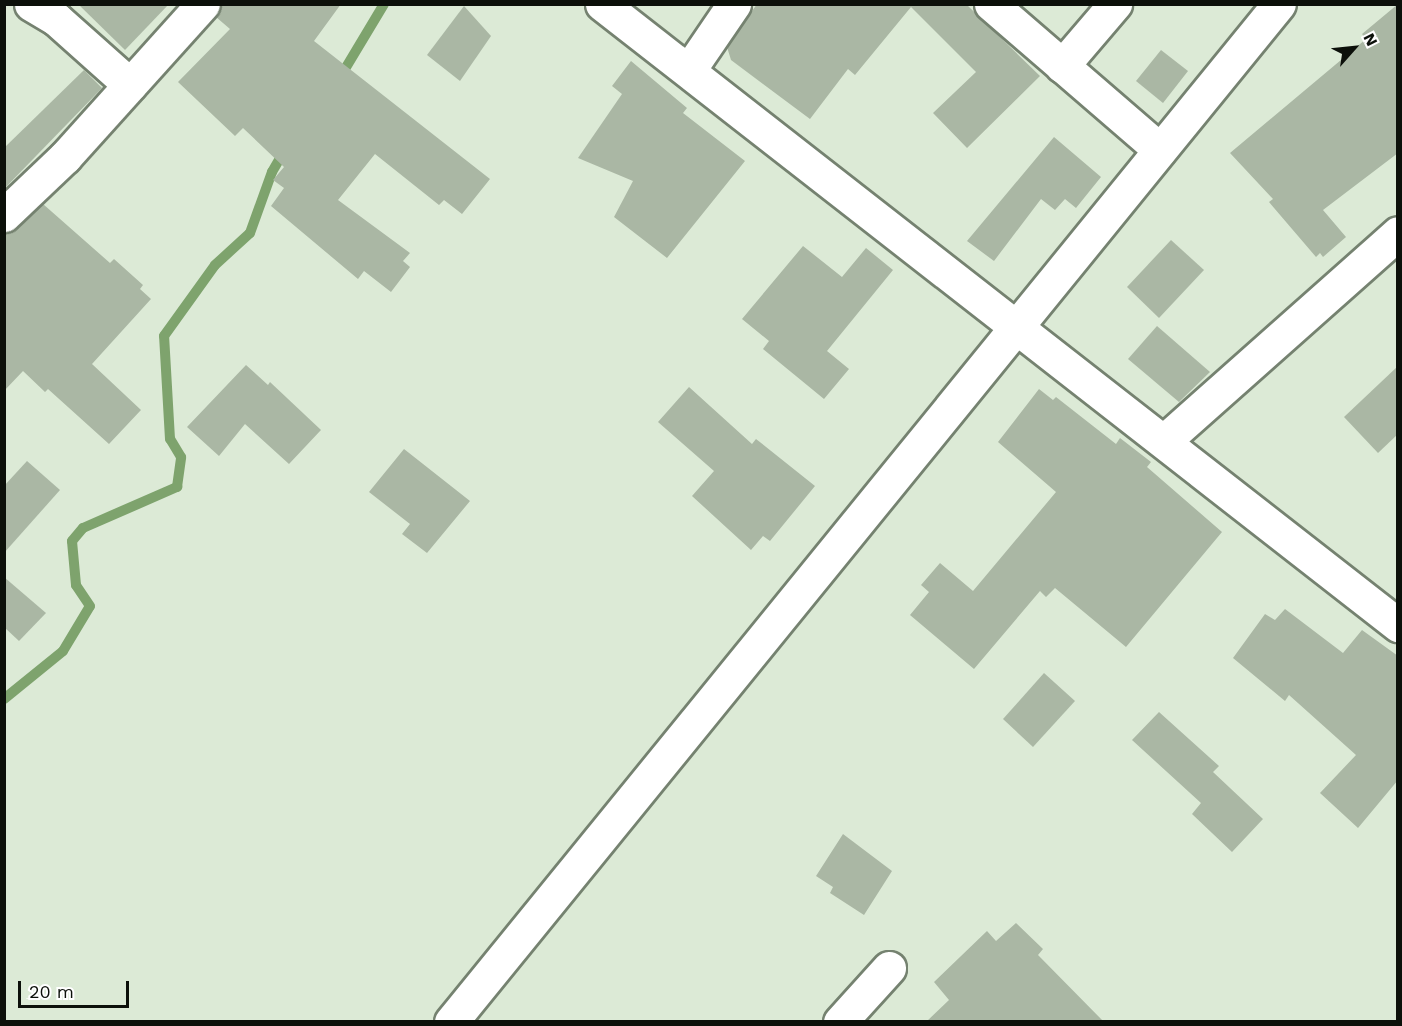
<!DOCTYPE html>
<html>
<head>
<meta charset="utf-8">
<style>
  body { margin:0 }
  #map { position:relative; width:1402px; height:1026px; overflow:hidden; background:#dcead6; font-family:"Work Sans",sans-serif }
  div>[style] { position:absolute }
  .stream>* { height:10px; margin:-5px; padding:0 5px; transform-origin:5px; border-radius:5px; background:#7ea36d }
  .building>* { inset:0; background:#aab7a4 }
  .roads { filter:drop-shadow(2px 0 #758270) drop-shadow(-2px 0 #758270) drop-shadow(0 2px #758270) drop-shadow(0 -2px #758270) }
  .minor>* { height:33px; margin:-16.5px; padding:0 16.5px; transform-origin:16.5px; border-radius:16.5px; background:#fff }
  span { translate:-50% -50%; white-space:nowrap; text-align:center; line-height:1.15; -webkit-text-stroke:4.5px #fff; paint-order:stroke }
  .frame { position:absolute; inset:0; border:6px solid #0c100a; pointer-events:none }
  .north { position:absolute; left:1324px; top:18px; width:60px; height:60px; -webkit-text-stroke:4px #fff; paint-order:stroke; rotate:63deg; font-size:16px; font-weight:700; line-height:24px; text-align:center; color:#0c100a }
  .north::after { content:''; display:block; margin:auto; width:21px; height:27px; background:#0c100a; clip-path:polygon(50% 0,100% 100%,50% 72%,0 100%) }
  .scale { position:absolute; left:18px; top:981px; width:111px; height:27px; box-sizing:border-box; border:3px solid #0c100a; border-top:0; padding-left:8px; font-size:18px; line-height:21px; white-space:nowrap; color:#0c100a; -webkit-text-stroke:4px #fff; paint-order:stroke }
</style>
</head>
<body>
<div id="map">
  <div class="stream">
    <div style="left:339px;top:79px;width:87px;rotate:-59deg"></div>
    <div style="left:4px;top:699px;width:76px;rotate:-39.1deg"></div>
    <div style="left:63px;top:651px;width:52px;rotate:-59deg"></div>
    <div style="left:90px;top:606px;width:25px;rotate:-124deg"></div>
    <div style="left:76px;top:585px;width:44px;rotate:-95.2deg"></div>
    <div style="left:72px;top:541px;width:17px;rotate:-50deg"></div>
    <div style="left:83px;top:528px;width:103px;rotate:-23.6deg"></div>
    <div style="left:177px;top:487px;width:30px;rotate:-82deg"></div>
    <div style="left:181px;top:457px;width:21px;rotate:-121deg"></div>
    <div style="left:170px;top:439px;width:103px;rotate:-93.3deg"></div>
    <div style="left:164px;top:336px;width:87px;rotate:-54.3deg"></div>
    <div style="left:215px;top:265px;width:47px;rotate:-42.4deg"></div>
    <div style="left:250px;top:233px;width:65px;rotate:-70.2deg"></div>
    <div style="left:272px;top:172px;width:24px;rotate:-60deg"></div>
  </div>
  <div class="building">
    <div style="clip-path:polygon(78px 4px,169px 4px,125px 50px)"></div>
    <div style="clip-path:polygon(221px 4px,341px 4px,314px 41px,490px 179px,462px 214px,444px 200px,439px 205px,375px 154px,338px 200px,410px 253px,403px 261px,410px 267px,391px 292px,364px 271px,358px 279px,271px 206px,284px 188px,273px 180px,284px 167px,243px 128px,235px 136px,178px 82px,230px 29px,216px 17px)"></div>
    <div style="clip-path:polygon(757px 4px,966px 4px,1040px 76px,967px 148px,933px 113px,976px 72px,911px 7px,855px 75px,848px 69px,810px 119px,731px 60px,727px 47px)"></div>
    <div style="clip-path:polygon(1398px 4px,1398px 153px,1323px 210px,1346px 237px,1323px 257px,1320px 253px,1316px 257px,1269px 202px,1273px 199px,1230px 153px,1366px 39px,1362px 34px)"></div>
    <div style="clip-path:polygon(464px 6px,491px 36px,460px 81px,427px 55px)"></div>
    <div style="clip-path:polygon(1161px 50px,1188px 71px,1163px 103px,1136px 81px)"></div>
    <div style="clip-path:polygon(631px 61px,687px 108px,683px 113px,745px 161px,667px 258px,614px 217px,633px 181px,578px 158px,622px 94px,612px 86px)"></div>
    <div style="clip-path:polygon(84px 70px,102px 88px,4px 189px,4px 148px)"></div>
    <div style="clip-path:polygon(1054px 137px,1101px 177px,1076px 208px,1065px 199px,1055px 210px,1041px 199px,994px 261px,967px 241px)"></div>
    <div style="clip-path:polygon(43px 204px,110px 263px,114px 259px,143px 285px,140px 289px,151px 299px,92px 364px,141px 410px,109px 444px,48px 389px,45px 392px,23px 371px,4px 391px,4px 233px,17px 229px)"></div>
    <div style="clip-path:polygon(1171px 240px,1204px 270px,1159px 318px,1127px 287px)"></div>
    <div style="clip-path:polygon(803px 246px,842px 277px,866px 248px,893px 270px,827px 351px,849px 369px,824px 399px,763px 349px,769px 341px,742px 319px)"></div>
    <div style="clip-path:polygon(1157px 326px,1210px 372px,1179px 402px,1128px 359px)"></div>
    <div style="clip-path:polygon(246px 365px,268px 385px,270px 382px,321px 430px,289px 464px,245px 424px,219px 456px,187px 427px)"></div>
    <div style="clip-path:polygon(1398px 366px,1398px 434px,1378px 453px,1344px 417px)"></div>
    <div style="clip-path:polygon(689px 387px,752px 444px,756px 439px,815px 486px,770px 541px,763px 536px,751px 550px,692px 496px,714px 471px,658px 422px)"></div>
    <div style="clip-path:polygon(1039px 389px,1053px 400px,1056px 397px,1116px 444px,1120px 438px,1151px 462px,1147px 467px,1222px 532px,1126px 647px,1055px 588px,1046px 597px,1040px 591px,974px 669px,910px 615px,929px 592px,921px 585px,940px 563px,973px 591px,1056px 492px,998px 442px)"></div>
    <div style="clip-path:polygon(404px 449px,470px 501px,427px 553px,402px 534px,410px 524px,369px 492px)"></div>
    <div style="clip-path:polygon(27px 461px,60px 490px,4px 553px,4px 486px)"></div>
    <div style="clip-path:polygon(4px 577px,46px 613px,19px 641px,4px 627px)"></div>
    <div style="clip-path:polygon(1285px 609px,1343px 653px,1362px 630px,1398px 656px,1398px 780px,1358px 828px,1320px 793px,1356px 755px,1289px 695px,1285px 701px,1233px 658px,1265px 614px,1275px 620px)"></div>
    <div style="clip-path:polygon(1044px 673px,1075px 701px,1033px 747px,1003px 719px)"></div>
    <div style="clip-path:polygon(1159px 712px,1219px 766px,1213px 772px,1263px 819px,1232px 852px,1192px 814px,1201px 803px,1132px 740px)"></div>
    <div style="clip-path:polygon(843px 834px,892px 871px,864px 915px,830px 893px,833px 887px,816px 876px)"></div>
    <div style="clip-path:polygon(1016px 923px,1043px 949px,1038px 955px,1104px 1022px,926px 1022px,949px 1000px,934px 982px,987px 931px,996px 941px)"></div>
  </div>
  <div class="roads">
    <div class="minor">
      <div style="left:31px;top:4px;width:29px;rotate:31deg"></div>
      <div style="left:56px;top:19px;width:99px;rotate:41.7deg"></div>
      <div style="left:602px;top:4px;width:1010px;rotate:37.96deg"></div>
      <div style="left:991px;top:4px;width:223px;rotate:40.8deg"></div>
      <div style="left:1062px;top:66px;width:82px;rotate:-49.5deg"></div>
      <div style="left:689px;top:70px;width:80px;rotate:-55.7deg"></div>
      <div style="left:4px;top:215px;width:84px;rotate:-43.6deg"></div>
      <div style="left:65px;top:157px;width:206px;rotate:-48deg"></div>
      <div style="left:1164px;top:441px;width:313px;rotate:-41.6deg"></div>
      <div style="left:451px;top:1022px;width:1312px;rotate:-50.88deg"></div>
      <div style="left:840px;top:1022px;width:73px;rotate:-47.8deg"></div>
    </div>
  </div>
  <div class="frame"></div>
  <div class="north">N</div>
  <div class="scale">20 m</div>
</div>
</body>
</html>
